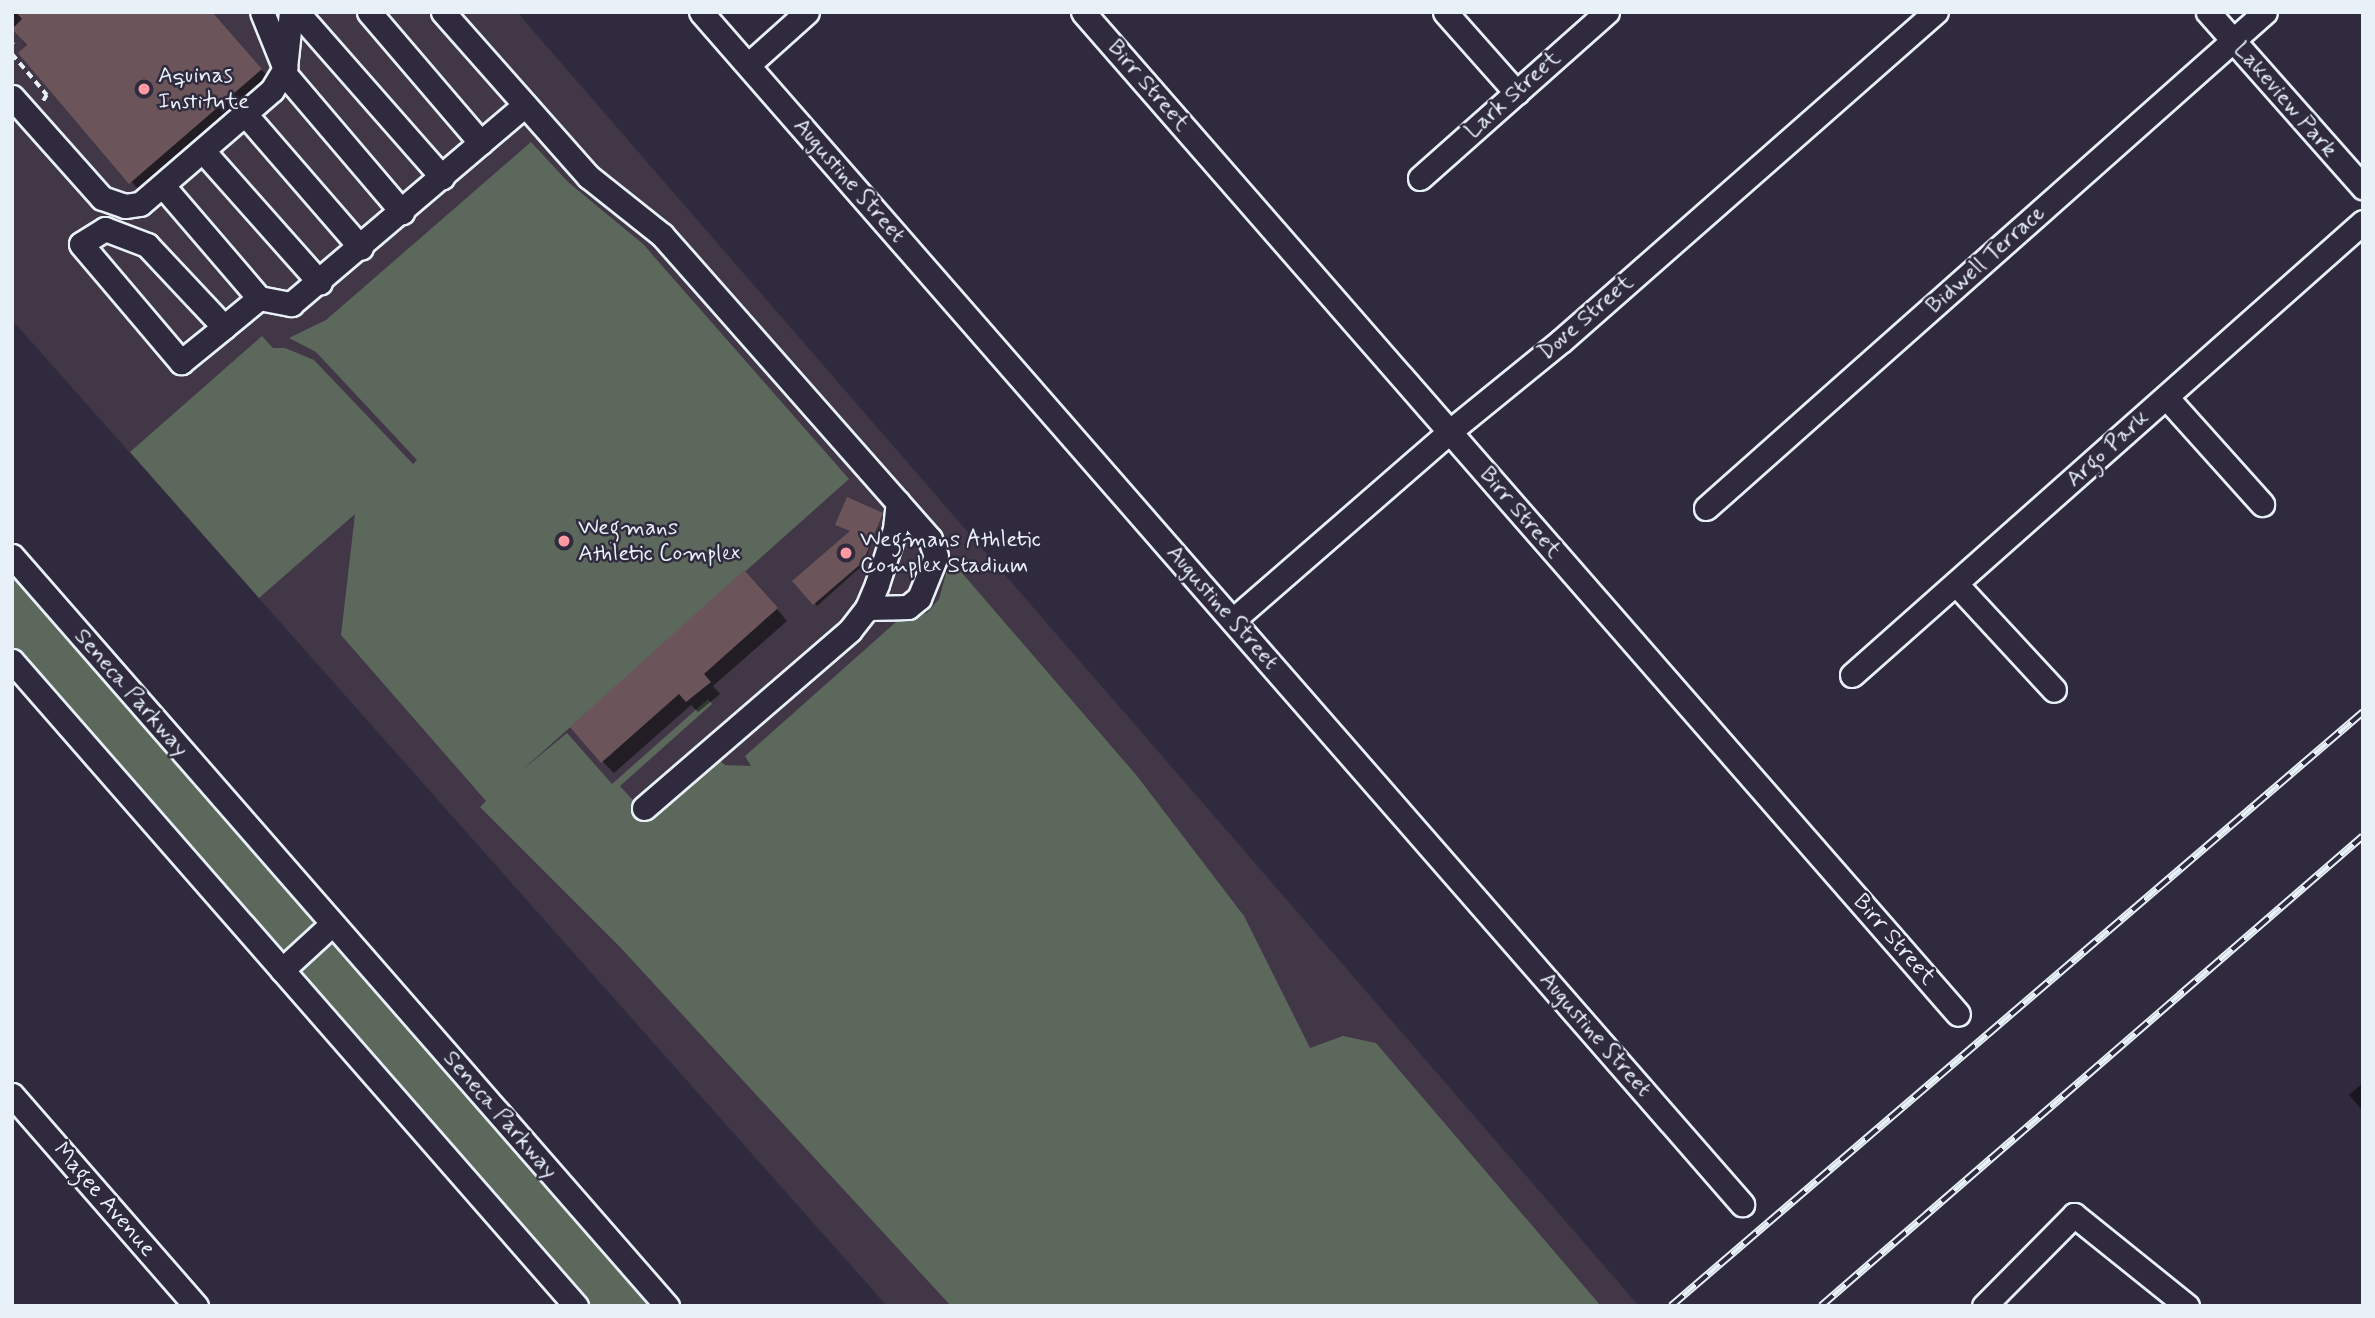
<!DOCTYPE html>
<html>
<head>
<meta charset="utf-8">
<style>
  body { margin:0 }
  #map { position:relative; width:2375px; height:1318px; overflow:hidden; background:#2f2a3d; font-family:Mynerve,sans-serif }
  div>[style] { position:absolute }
  .built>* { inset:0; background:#413746 }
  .green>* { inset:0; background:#5d685d }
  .shadow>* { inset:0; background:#0007 }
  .building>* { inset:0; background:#6b555a }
  .path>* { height:3.5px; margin-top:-1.75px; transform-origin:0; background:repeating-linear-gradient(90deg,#e8f1f8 0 7px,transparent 0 12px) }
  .roads { filter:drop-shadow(2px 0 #e8f1f8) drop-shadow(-2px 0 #e8f1f8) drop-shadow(0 2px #e8f1f8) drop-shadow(0 -2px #e8f1f8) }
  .minor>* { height:23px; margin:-11.5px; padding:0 11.5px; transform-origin:11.5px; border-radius:11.5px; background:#2f2a3d }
  .rail>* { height:8px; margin-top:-4px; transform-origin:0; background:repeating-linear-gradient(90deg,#2f2a3d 0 16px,#e8f1f8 0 32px); box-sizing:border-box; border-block:2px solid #e8f1f8 }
  .dots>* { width:19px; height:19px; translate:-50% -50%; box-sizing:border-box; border:4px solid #2f2a3d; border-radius:50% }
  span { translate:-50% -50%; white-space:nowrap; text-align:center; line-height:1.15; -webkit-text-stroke:5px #2f2a3d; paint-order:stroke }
  .poi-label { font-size:23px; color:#e8f1f8 }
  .left { translate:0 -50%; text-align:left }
  .street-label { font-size:23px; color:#e8f1f8 }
  .frame { position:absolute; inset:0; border:14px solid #e8f1f8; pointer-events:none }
</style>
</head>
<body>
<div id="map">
  <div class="built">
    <div style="clip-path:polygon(12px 12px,517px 12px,1639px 1306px,887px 1306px,12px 320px)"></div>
  </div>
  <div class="green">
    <div style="clip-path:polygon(531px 142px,568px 182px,643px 244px,849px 479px,521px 771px,567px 733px,612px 784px,708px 699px,712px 704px,620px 786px,650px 819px,718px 759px,725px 765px,751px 766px,745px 756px,896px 622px,927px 613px,939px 599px,950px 559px,1137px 776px,1244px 916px,1310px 1048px,1343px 1036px,1376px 1043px,1600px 1305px,951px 1306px,620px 947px,480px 807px,486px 801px,341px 635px,355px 514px,259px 598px,130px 452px,262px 336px,273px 348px,285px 348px,314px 360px,413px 464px,417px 460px,316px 352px,289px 338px,326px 320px)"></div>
    <div style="clip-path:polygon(12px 571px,653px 1306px,586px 1306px,272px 946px,12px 648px)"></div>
  </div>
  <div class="shadow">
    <div style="clip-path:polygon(12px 12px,210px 12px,269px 78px,139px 191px,12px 27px)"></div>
    <div style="clip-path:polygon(882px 513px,864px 564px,817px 606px,795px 581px,852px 532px)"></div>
    <div style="clip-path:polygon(755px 583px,787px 621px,713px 686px,720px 694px,698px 712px,691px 705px,614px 773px,602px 761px)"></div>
    <div style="clip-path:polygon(2363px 1083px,2363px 1111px,2349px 1095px)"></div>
  </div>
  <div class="building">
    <div style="clip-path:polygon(16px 12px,212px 12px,262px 69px,129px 184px,18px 53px,27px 45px,12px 29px,22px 19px)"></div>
    <div style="clip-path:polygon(847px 497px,883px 513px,863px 562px,813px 605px,792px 581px,850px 531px,835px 525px)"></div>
    <div style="clip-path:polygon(744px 570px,778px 608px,704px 674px,711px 682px,686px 702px,679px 694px,601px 763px,570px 727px)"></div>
  </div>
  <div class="path">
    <div style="left:12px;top:43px;width:2px;rotate:-27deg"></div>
    <div style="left:12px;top:54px;width:54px;rotate:49.5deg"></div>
    <div style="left:47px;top:95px;width:8px;rotate:120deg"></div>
  </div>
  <div class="roads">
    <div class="minor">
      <div style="left:262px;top:12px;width:56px;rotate:68deg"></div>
      <div style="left:297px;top:12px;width:220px;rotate:48.7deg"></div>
      <div style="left:369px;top:12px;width:172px;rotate:49.5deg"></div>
      <div style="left:443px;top:12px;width:220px;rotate:48.5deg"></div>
      <div style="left:589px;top:177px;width:93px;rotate:38.5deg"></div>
      <div style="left:662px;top:235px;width:405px;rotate:48.6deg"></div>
      <div style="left:930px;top:539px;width:18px;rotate:71deg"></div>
      <div style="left:936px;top:556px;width:45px;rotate:112deg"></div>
      <div style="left:919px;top:598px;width:14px;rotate:141deg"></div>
      <div style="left:908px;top:607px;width:41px;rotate:178.6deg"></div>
      <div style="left:701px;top:12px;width:1583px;rotate:48.87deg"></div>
      <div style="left:1083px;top:12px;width:1330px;rotate:48.87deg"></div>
      <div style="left:1445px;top:12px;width:108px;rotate:48.4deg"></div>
      <div style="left:2208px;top:12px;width:234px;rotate:48.5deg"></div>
      <div style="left:748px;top:65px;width:79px;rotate:-41.9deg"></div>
      <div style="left:283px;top:72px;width:184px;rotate:49.6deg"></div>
      <div style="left:12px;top:97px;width:135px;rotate:48.3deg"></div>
      <div style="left:102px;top:198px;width:24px;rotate:19deg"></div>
      <div style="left:125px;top:206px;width:15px;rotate:-8deg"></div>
      <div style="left:140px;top:204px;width:174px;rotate:-40.8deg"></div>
      <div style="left:272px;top:90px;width:26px;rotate:-59deg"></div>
      <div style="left:285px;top:68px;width:56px;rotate:-83.9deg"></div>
      <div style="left:245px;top:114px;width:177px;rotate:49.1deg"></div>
      <div style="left:203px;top:151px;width:176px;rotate:48.4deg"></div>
      <div style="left:1420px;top:178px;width:250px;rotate:-41.6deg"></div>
      <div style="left:163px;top:186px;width:148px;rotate:49.4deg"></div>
      <div style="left:259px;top:298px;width:33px;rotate:11deg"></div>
      <div style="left:291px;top:304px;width:307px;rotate:-40.4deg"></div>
      <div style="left:224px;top:327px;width:112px;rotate:-133.2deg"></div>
      <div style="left:147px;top:245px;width:45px;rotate:-159.1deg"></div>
      <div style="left:105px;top:229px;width:28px;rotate:148deg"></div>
      <div style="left:81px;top:244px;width:155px;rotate:49.7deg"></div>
      <div style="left:181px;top:362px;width:55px;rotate:-39.1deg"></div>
      <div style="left:224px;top:327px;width:45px;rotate:-39.6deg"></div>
      <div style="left:2166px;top:397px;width:144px;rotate:48.1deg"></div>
      <div style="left:1706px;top:508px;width:747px;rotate:-41.58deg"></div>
      <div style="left:12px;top:556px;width:996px;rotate:48.87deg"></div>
      <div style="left:1956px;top:584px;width:144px;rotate:47.2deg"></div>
      <div style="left:1233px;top:620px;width:286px;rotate:-41deg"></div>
      <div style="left:1449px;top:432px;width:144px;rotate:-39.1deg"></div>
      <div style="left:1561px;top:341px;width:499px;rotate:-41.3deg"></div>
      <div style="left:12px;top:661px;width:857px;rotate:48.83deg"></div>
      <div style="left:1852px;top:675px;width:683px;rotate:-41.56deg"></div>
      <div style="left:644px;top:808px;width:272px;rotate:-40.8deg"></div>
      <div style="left:850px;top:630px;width:28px;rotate:-52deg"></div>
      <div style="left:867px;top:608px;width:26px;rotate:-67deg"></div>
      <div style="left:877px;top:584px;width:58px;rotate:-71.9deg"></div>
      <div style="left:895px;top:529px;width:27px;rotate:-84deg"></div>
      <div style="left:282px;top:970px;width:68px;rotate:-42.6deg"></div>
      <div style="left:12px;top:1095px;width:280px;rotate:48.9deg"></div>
      <div style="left:1984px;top:1306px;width:128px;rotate:-45.3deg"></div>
      <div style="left:2074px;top:1215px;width:145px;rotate:38.8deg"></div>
    </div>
  </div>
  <div class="rail">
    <div style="left:1671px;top:1306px;width:912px;rotate:-40.64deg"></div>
    <div style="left:1821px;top:1306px;width:717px;rotate:-40.93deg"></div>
  </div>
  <div class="dots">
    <div style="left:144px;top:89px;background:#ff9aa2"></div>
    <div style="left:564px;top:541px;background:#ff9aa2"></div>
    <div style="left:846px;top:553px;background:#ff9aa2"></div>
  </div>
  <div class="poi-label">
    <span class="left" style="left:158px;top:89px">Aquinas<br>Institute</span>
    <span class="left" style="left:578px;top:541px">Wegmans<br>Athletic Complex</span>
    <span class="left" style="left:860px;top:553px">Wegmans Athletic<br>Complex Stadium</span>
  </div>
  <div class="street-label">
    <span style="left:1148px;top:86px;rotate:49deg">Birr Street</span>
    <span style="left:1513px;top:95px;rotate:-42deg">Lark Street</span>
    <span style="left:2285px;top:100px;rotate:49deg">Lakeview Park</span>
    <span style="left:849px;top:181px;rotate:49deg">Augustine Street</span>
    <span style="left:1986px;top:260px;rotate:-42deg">Bidwell Terrace</span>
    <span style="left:1586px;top:318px;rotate:-41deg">Dove Street</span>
    <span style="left:2108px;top:449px;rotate:-42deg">Argo Park</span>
    <span style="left:1520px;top:513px;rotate:49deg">Birr Street</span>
    <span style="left:1222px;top:608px;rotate:49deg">Augustine Street</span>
    <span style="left:131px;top:693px;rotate:49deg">Seneca Parkway</span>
    <span style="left:1894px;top:940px;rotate:49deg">Birr Street</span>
    <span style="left:1595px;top:1035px;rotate:49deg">Augustine Street</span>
    <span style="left:500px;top:1115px;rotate:49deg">Seneca Parkway</span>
    <span style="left:104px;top:1200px;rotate:49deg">Magee Avenue</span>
  </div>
  <div class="frame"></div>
</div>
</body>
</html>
